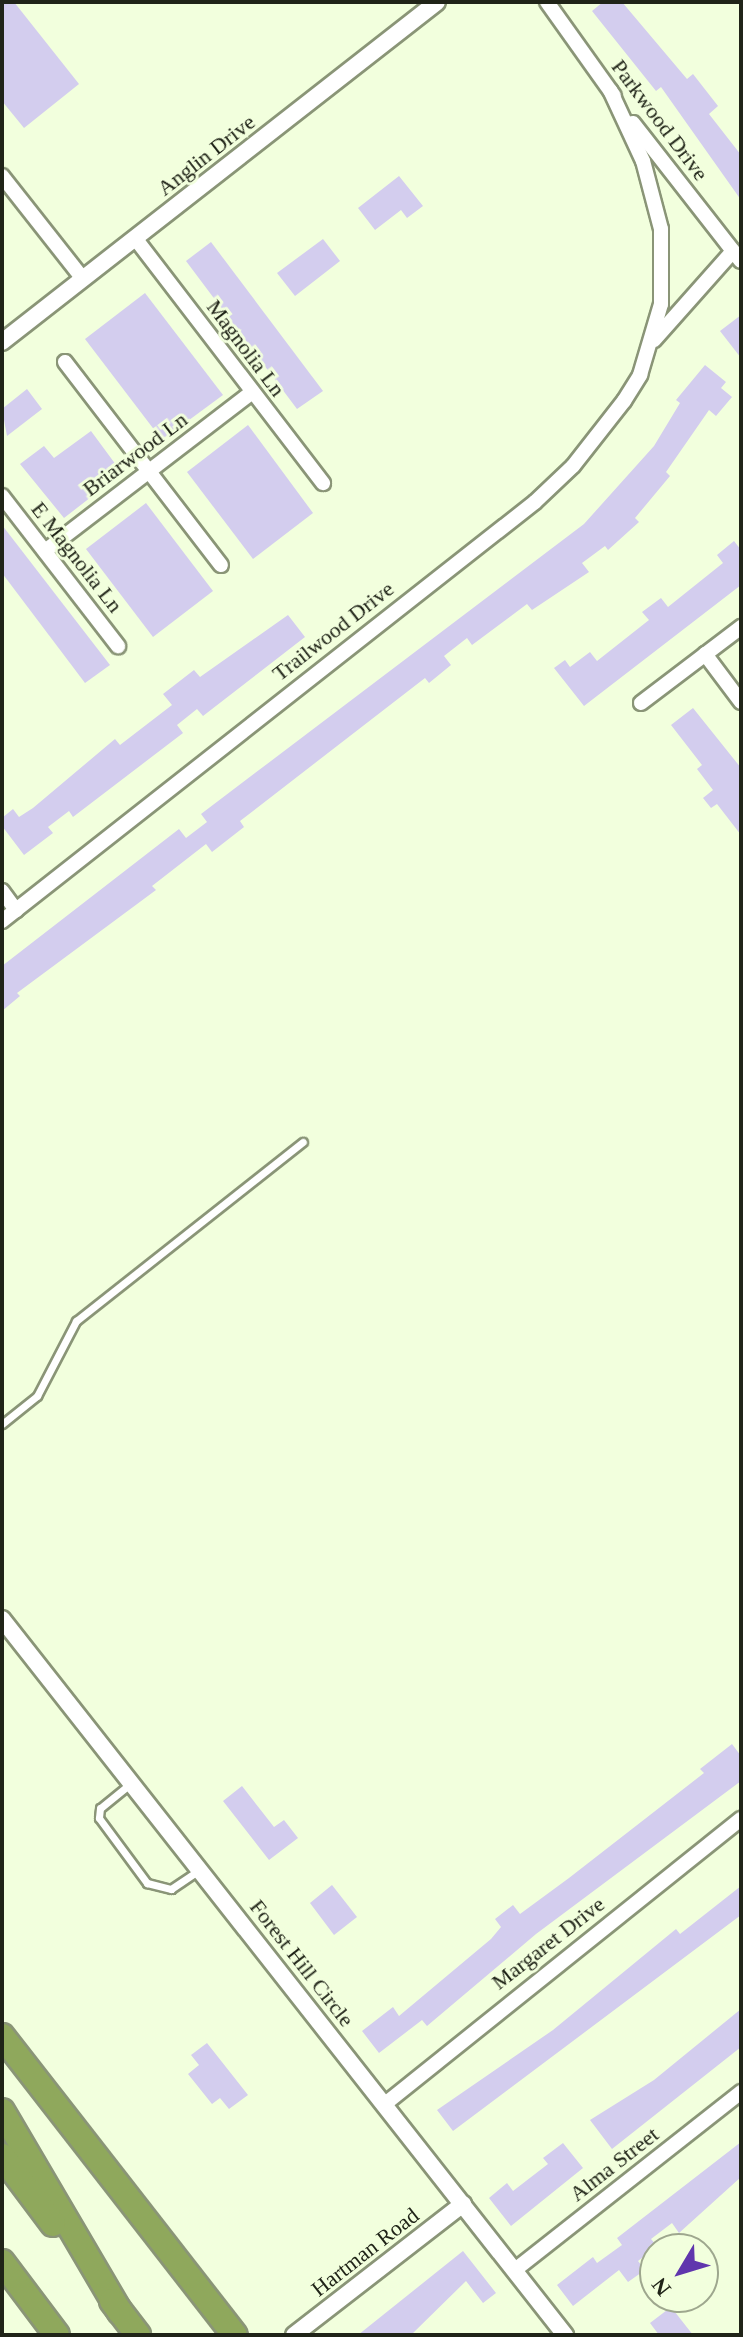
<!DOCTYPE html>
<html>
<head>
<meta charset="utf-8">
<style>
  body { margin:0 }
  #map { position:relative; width:743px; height:2337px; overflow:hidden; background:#f2ffdd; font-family:Georgia,serif }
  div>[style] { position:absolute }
  .building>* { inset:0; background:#d3cdee }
  .roads { filter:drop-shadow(2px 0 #8a9577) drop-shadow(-2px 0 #8a9577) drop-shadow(0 2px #8a9577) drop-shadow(0 -2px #8a9577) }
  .service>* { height:7px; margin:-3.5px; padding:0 3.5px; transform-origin:3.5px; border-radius:3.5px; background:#fff }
  .minor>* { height:14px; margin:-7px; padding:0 7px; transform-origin:7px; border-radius:7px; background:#fff }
  .tertiary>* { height:16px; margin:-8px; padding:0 8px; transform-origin:8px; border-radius:8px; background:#fff }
  .motorway>* { height:24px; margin:-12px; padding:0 12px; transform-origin:12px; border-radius:12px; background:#8fa85c }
  span { translate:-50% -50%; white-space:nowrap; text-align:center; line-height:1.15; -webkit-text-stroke:6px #f2ffdd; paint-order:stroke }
  .street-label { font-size:22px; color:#202418 }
  .frame { position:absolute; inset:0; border:4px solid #202418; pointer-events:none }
  .north { position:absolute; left:639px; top:2233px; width:80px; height:80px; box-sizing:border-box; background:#f2ffdd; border:2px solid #9ea78e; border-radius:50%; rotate:232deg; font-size:22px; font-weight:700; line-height:32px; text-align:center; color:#202418 }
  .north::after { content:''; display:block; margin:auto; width:28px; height:36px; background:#6036ad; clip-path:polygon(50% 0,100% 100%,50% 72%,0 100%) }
</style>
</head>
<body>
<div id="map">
  <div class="building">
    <div style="clip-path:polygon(2px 2px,14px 2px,79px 84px,24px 128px,2px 101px)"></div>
    <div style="clip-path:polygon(603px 2px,622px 2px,687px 79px,693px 74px,718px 106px,709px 114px,741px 155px,741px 200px,661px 87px,656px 91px,592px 11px)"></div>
    <div style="clip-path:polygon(399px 176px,423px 206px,407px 218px,401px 210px,375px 230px,358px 208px)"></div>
    <div style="clip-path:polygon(323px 239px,340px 261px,295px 296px,277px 273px)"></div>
    <div style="clip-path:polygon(211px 242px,323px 391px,297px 409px,186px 261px)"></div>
    <div style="clip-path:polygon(145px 293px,223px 395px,162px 440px,85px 339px)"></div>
    <div style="clip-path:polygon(741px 315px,741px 358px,720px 331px)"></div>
    <div style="clip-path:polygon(705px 365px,726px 382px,721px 388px,732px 397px,716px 416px,709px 410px,666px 472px,670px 476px,635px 518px,639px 522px,608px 550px,605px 546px,582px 563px,589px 572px,532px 610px,527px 604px,472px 645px,467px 638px,444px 656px,451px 665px,429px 683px,425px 678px,240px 821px,244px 827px,212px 852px,206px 844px,152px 886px,156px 890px,17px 993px,20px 996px,2px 1011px,2px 966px,179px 829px,186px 838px,207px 822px,201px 814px,584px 524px,654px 446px,680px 403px,676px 400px)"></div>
    <div style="clip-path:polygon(27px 389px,42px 409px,7px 436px,2px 409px)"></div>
    <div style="clip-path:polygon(248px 425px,313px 513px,253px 559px,187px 472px)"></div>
    <div style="clip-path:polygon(91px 431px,122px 473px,64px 518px,20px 464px,44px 446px,54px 458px)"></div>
    <div style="clip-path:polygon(146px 503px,213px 591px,153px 637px,86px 549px)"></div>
    <div style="clip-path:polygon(2px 525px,110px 665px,85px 683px,2px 573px)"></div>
    <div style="clip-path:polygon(734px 541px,741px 550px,741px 585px,584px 706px,554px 668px,565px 660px,570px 667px,590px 652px,597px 661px,649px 620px,642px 612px,661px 598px,668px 607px,723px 563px,717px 555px)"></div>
    <div style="clip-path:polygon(288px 615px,305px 637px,203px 716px,197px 709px,177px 725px,183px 733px,73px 817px,69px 811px,48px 827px,53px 833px,24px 855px,2px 826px,2px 818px,13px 809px,19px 817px,33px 808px,115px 739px,120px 745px,172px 705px,163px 694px,194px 670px,200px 677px)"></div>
    <div style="clip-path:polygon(693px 708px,741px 768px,741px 835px,717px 804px,711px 808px,703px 798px,713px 790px,697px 769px,702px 765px,671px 725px)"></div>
    <div style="clip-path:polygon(732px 1744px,741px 1756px,741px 1781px,536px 1934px,427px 2026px,422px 2020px,379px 2053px,362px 2031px,393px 2007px,399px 2016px,491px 1939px,501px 1927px,495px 1919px,513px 1905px,520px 1914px,569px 1878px,704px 1773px,700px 1769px)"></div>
    <div style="clip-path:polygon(242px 1786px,274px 1827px,284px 1820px,298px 1838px,269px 1860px,223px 1801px)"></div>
    <div style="clip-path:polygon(332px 1885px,357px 1917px,334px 1935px,310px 1903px)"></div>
    <div style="clip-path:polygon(741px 1886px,741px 1915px,453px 2131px,437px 2110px,553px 2030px,676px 1929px,680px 1934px)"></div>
    <div style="clip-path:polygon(741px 2009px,741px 2047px,612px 2149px,590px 2120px,654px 2080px)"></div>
    <div style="clip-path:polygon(207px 2043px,248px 2095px,229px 2109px,220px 2098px,212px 2104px,188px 2074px,199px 2065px,191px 2055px)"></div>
    <div style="clip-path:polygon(741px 2142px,741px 2177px,679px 2233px,672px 2223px,651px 2239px,657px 2246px,638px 2261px,645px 2270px,628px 2282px,619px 2270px,573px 2306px,557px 2285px,593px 2257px,597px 2263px,622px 2245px,617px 2238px)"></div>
    <div style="clip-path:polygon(563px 2143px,583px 2168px,511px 2226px,489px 2198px,507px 2183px,513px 2191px,548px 2164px,543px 2158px)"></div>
    <div style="clip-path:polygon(463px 2251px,496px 2293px,483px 2303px,466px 2281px,411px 2335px,358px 2335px)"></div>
    <div style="clip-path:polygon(671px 2307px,693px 2335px,659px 2335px,650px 2323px)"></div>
  </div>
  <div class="roads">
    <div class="service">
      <div style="left:2px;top:1424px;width:45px;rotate:-38.7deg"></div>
      <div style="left:37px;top:1396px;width:85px;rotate:-62.5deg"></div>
      <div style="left:76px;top:1321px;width:289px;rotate:-38.3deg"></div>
      <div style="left:130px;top:1784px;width:38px;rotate:141deg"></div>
      <div style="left:100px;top:1808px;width:10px;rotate:96deg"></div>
      <div style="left:99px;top:1818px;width:81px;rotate:53.6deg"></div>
      <div style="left:147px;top:1883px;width:25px;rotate:14deg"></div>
      <div style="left:171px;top:1889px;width:32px;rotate:-34deg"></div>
    </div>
    <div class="minor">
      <div style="left:547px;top:2px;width:115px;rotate:54.5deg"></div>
      <div style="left:633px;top:123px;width:175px;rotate:52deg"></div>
      <div style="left:2px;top:176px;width:131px;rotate:51.8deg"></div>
      <div style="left:135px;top:238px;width:309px;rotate:52.5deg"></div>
      <div style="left:654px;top:340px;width:119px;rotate:-48.4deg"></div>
      <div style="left:65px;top:362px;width:256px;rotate:52.5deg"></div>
      <div style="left:2px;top:496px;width:190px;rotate:52.3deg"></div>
      <div style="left:45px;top:551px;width:261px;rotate:-37.5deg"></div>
      <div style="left:705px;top:654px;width:60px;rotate:53.1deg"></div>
      <div style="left:641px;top:703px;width:126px;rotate:-37.2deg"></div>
      <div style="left:2px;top:891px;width:24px;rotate:54deg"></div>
      <div style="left:2px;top:921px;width:678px;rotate:-38.17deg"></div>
      <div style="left:535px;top:502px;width:52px;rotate:-43.5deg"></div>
      <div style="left:573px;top:466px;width:83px;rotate:-51.9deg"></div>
      <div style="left:624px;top:401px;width:31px;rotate:-58deg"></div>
      <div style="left:640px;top:375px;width:74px;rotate:-73.5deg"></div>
      <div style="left:661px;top:304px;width:75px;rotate:-90deg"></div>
      <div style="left:661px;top:229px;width:70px;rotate:-104.8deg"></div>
      <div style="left:643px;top:161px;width:78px;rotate:-114.9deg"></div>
      <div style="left:385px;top:2104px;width:456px;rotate:-38.7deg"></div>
      <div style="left:515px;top:2270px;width:288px;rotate:-38.2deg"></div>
    </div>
    <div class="tertiary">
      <div style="left:2px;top:342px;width:552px;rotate:-38.01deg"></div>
      <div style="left:2px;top:1619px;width:911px;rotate:51.82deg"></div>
      <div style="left:294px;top:2335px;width:214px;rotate:-37.8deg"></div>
    </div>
    <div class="motorway">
      <div style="left:2px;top:2036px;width:379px;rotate:52.1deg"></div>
      <div style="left:2px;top:2111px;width:233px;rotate:59.6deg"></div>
      <div style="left:2px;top:2156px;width:85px;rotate:53.1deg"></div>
      <div style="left:2px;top:2262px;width:91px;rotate:53deg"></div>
      <div style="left:112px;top:2301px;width:43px;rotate:52.6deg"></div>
    </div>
  </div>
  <div class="street-label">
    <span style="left:660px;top:120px;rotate:53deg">Parkwood Drive</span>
    <span style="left:206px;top:155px;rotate:-38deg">Anglin Drive</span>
    <span style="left:246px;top:348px;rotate:53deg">Magnolia Ln</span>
    <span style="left:135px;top:454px;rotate:-37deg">Briarwood Ln</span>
    <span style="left:77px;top:557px;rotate:52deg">E Magnolia Ln</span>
    <span style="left:333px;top:631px;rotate:-38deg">Trailwood Drive</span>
    <span style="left:548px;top:1943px;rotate:-38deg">Margaret Drive</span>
    <span style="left:302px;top:1963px;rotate:52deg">Forest Hill Circle</span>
    <span style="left:614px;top:2164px;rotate:-38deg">Alma Street</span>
    <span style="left:365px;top:2252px;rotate:-38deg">Hartman Road</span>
  </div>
  <div class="frame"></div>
  <div class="north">N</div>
</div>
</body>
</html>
